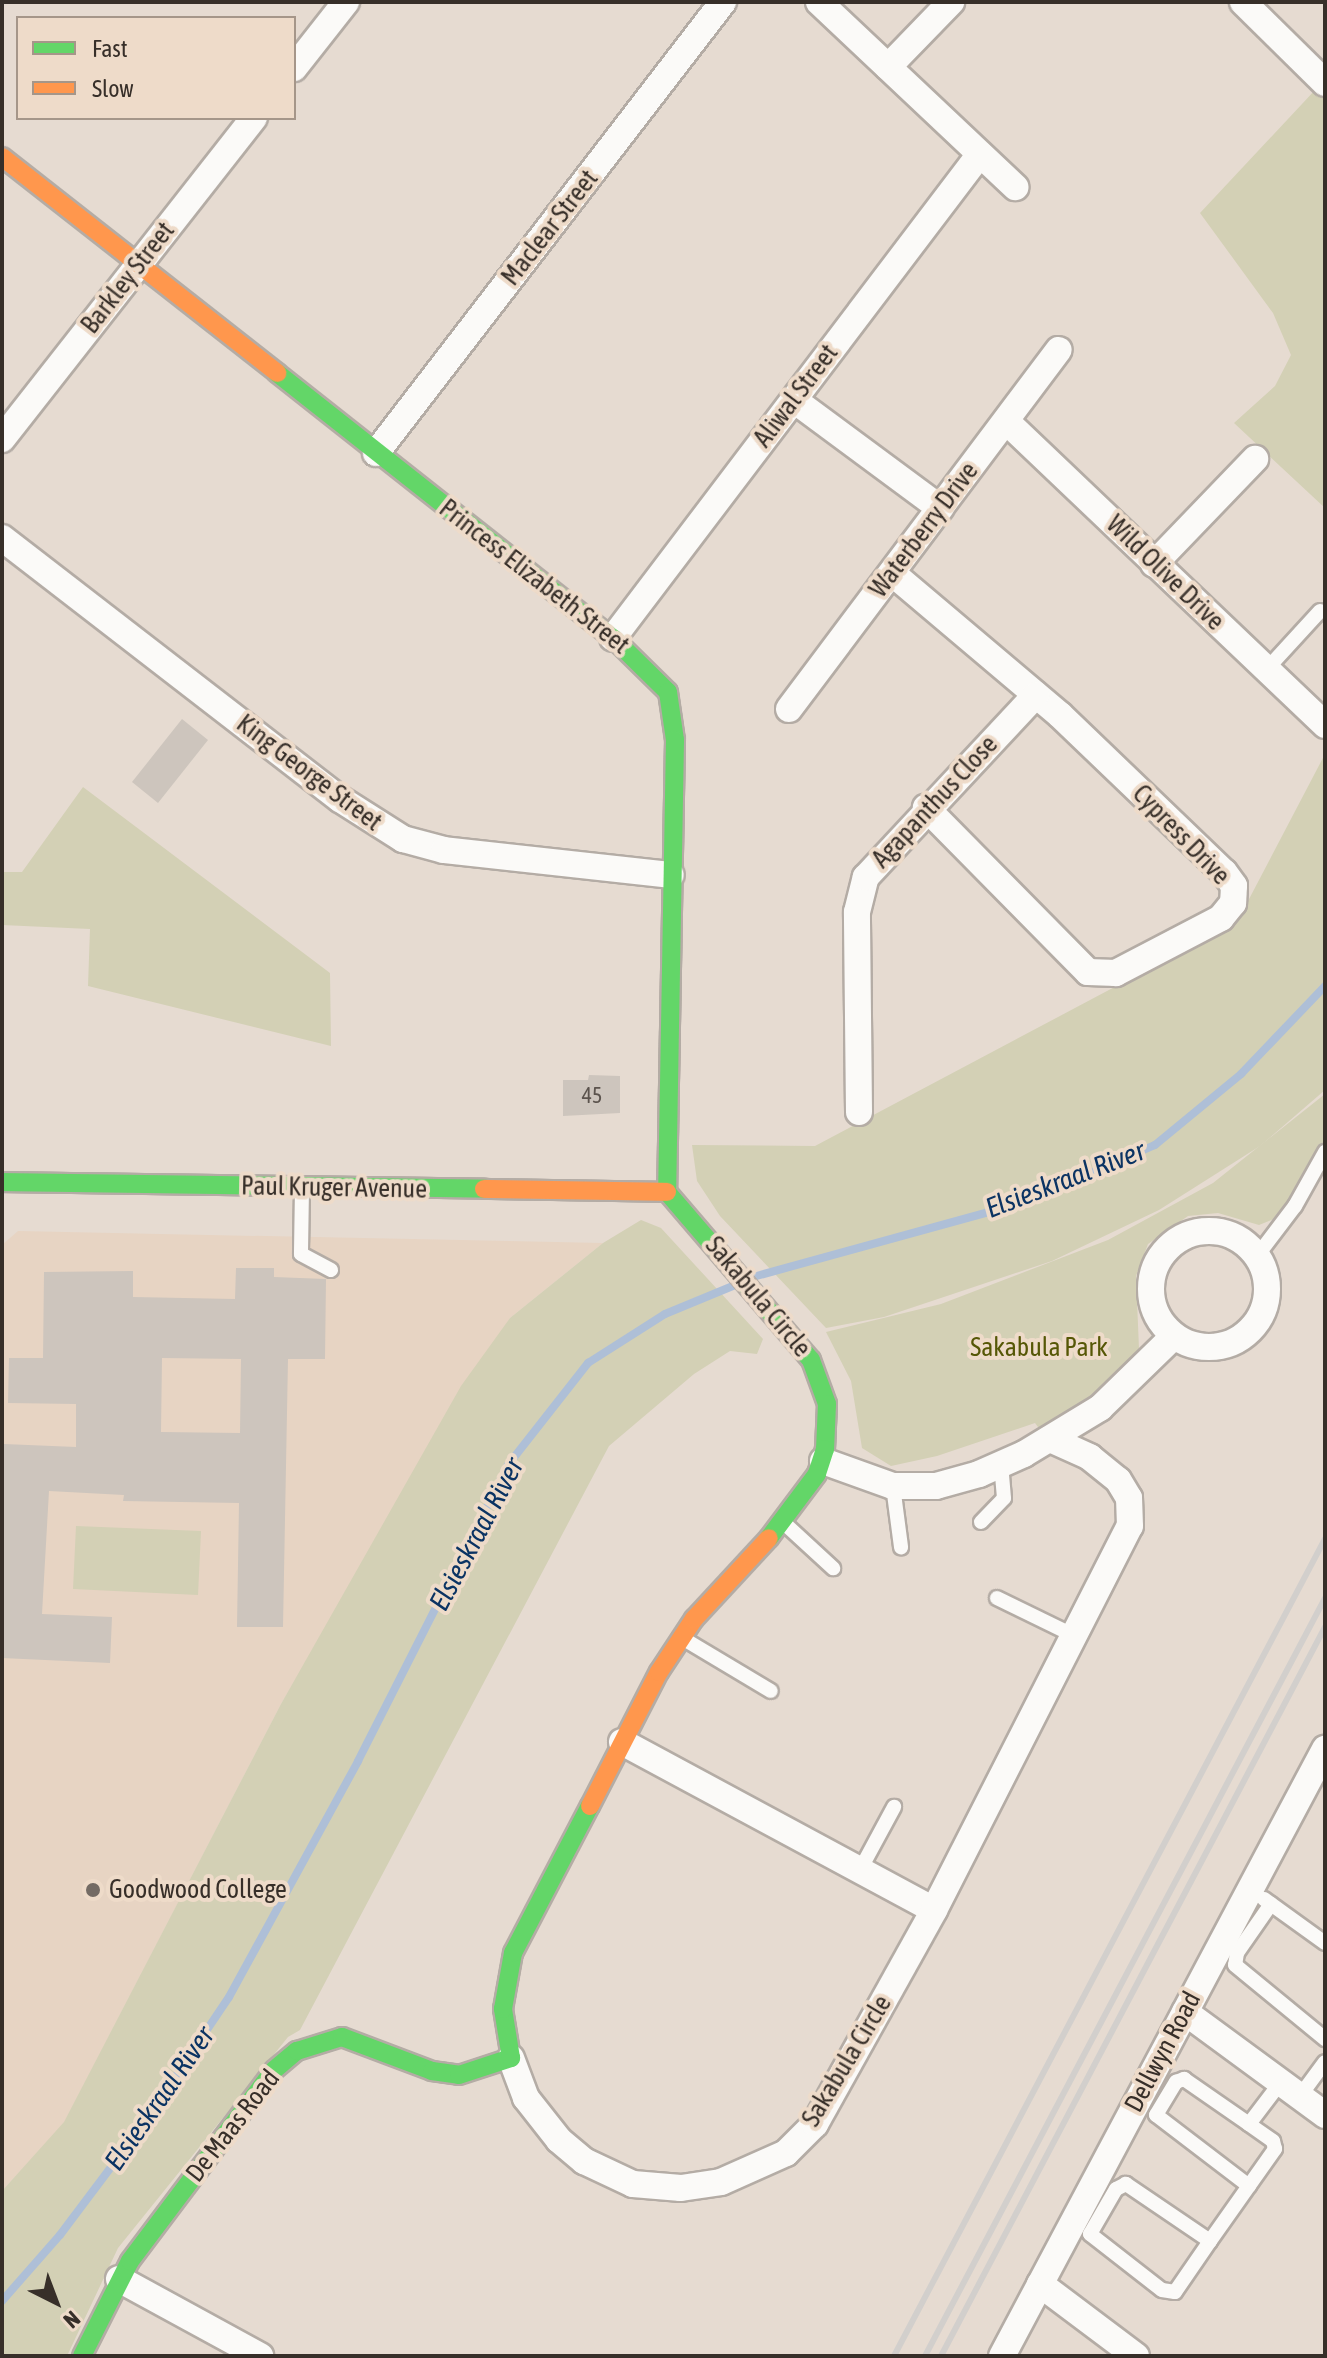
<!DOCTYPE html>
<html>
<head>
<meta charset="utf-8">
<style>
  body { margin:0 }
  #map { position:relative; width:1327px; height:2358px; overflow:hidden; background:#e6dbd1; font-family:"Asap Condensed",sans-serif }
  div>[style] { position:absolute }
  .built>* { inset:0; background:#e7d4c3 }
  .green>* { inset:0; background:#d3d0b5 }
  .stream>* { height:8px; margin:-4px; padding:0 4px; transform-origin:4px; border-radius:4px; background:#aebfd7 }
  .building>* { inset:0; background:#cdc5bd }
  .roads { filter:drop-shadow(2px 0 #b4aca5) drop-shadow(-2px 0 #b4aca5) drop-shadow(0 2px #b4aca5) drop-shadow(0 -2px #b4aca5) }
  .lane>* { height:14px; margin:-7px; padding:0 7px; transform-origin:7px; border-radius:7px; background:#fbfaf8 }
  .street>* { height:26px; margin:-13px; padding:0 13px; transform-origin:13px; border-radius:13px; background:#fbfaf8 }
  .street>.ring { margin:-13px; padding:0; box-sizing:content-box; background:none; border:26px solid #fbfaf8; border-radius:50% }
  .fast>* { height:18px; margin:-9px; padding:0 9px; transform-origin:9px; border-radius:9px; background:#63d668 }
  .slow>* { height:18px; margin:-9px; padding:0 9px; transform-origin:9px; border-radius:9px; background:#ff974d }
  .rail>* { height:6px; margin:-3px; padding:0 3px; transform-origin:3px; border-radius:3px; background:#d2cfcc }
  .dots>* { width:22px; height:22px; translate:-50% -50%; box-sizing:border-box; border:4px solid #eedbc9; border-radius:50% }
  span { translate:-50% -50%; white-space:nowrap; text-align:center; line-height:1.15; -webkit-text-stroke:8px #eedbc9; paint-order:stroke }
  .number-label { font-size:22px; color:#5c544e }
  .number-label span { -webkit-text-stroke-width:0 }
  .street-label { font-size:26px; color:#372f29 }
  .park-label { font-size:26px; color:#565706 }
  .poi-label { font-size:26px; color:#372f29 }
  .left { translate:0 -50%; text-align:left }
  .water-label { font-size:28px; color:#0b3363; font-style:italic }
  .frame { position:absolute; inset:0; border:4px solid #372f29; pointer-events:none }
  .legend { position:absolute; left:16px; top:16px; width:280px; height:104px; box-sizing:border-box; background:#eedbc9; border:2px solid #a59689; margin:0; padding:10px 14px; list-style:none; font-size:24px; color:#372f29 }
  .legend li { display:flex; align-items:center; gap:16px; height:40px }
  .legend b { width:40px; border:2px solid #a59689 }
  .north { position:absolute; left:16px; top:2262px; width:80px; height:80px; -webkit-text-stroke:6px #eedbc9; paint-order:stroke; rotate:138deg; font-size:22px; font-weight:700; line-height:32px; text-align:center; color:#372f29 }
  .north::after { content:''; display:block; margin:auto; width:28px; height:36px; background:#372f29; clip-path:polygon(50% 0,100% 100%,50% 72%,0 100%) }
</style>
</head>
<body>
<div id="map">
  <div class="built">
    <div style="clip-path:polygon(18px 1231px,603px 1243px,510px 1318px,281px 1704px,64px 2123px,2px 2191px,2px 1245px)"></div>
  </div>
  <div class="green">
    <div style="clip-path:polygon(1316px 89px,1325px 96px,1325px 508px,1234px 423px,1275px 386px,1291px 355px,1273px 313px,1200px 213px)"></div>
    <div style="clip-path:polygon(1325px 754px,1325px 1090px,1260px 1146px,1159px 1210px,1052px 1261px,884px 1317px,826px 1328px,720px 1216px,697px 1181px,692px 1145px,815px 1146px,1237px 922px)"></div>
    <div style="clip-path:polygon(83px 787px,330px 973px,331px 1046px,88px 986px,90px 929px,2px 925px,2px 872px,22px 872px)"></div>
    <div style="clip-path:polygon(1325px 1094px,1325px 1141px,1279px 1217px,1259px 1225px,1218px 1213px,1188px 1216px,1148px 1244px,1136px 1276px,1139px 1349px,1133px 1362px,1098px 1396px,1041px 1431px,1035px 1423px,937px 1456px,891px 1466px,862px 1448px,851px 1381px,826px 1332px,941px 1304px,1108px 1240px,1213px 1183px)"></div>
    <div style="clip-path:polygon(641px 1220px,661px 1228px,763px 1339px,757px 1354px,730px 1351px,694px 1374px,609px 1446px,300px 2030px,288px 2037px,118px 2248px,67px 2356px,2px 2356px,2px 2191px,64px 2122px,281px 1704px,461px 1386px,510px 1318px,603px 1243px)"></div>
    <div style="clip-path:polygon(76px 1526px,201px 1531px,198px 1595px,73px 1589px)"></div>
  </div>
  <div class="stream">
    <div style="left:753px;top:1277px;width:282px;rotate:-15.4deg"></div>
    <div style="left:1025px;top:1202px;width:142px;rotate:-23.7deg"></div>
    <div style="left:1155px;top:1145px;width:112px;rotate:-39.5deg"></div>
    <div style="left:1241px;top:1074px;width:122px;rotate:-46.3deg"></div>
    <div style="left:2px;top:2301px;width:88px;rotate:-48.7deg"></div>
    <div style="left:60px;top:2235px;width:145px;rotate:-53.1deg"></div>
    <div style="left:147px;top:2119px;width:147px;rotate:-56.1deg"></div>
    <div style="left:229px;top:1997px;width:269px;rotate:-61.3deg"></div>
    <div style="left:358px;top:1761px;width:332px;rotate:-63.1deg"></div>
    <div style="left:508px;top:1465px;width:130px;rotate:-51.9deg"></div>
    <div style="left:588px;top:1363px;width:91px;rotate:-32.5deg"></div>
    <div style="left:665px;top:1314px;width:74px;rotate:-22.4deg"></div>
  </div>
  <div class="building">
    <div style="clip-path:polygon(182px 719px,208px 740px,158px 803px,132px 782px)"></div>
    <div style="clip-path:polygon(589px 1075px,620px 1076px,620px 1113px,563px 1116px,563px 1080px,588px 1080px)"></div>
    <div style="clip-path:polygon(evenodd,236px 1268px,274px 1268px,274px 1277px,326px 1279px,325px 1359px,288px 1359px,283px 1627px,237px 1627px,239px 1503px,123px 1501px,124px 1495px,49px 1491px,42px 1614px,112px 1617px,110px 1663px,2px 1658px,4px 1444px,76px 1447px,76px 1404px,8px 1403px,9px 1358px,43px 1358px,44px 1272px,133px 1271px,133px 1297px,235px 1299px,236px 1268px,162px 1358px,241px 1359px,240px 1433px,161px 1432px,162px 1358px)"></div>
  </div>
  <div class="roads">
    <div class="lane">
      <div style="left:1266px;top:670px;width:80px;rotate:-47.5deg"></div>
      <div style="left:302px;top:1188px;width:66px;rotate:90.9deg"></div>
      <div style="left:301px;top:1254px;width:34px;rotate:28deg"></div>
      <div style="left:1257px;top:1256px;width:63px;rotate:-52.8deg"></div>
      <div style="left:1295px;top:1206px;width:62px;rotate:-60.9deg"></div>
      <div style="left:893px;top:1486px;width:62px;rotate:82.5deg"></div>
      <div style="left:981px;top:1522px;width:33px;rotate:-46deg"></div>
      <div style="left:1004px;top:1498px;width:34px;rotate:-95deg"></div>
      <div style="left:784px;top:1523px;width:67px;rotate:42.6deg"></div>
      <div style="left:997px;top:1598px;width:87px;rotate:26deg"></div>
      <div style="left:684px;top:1639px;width:101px;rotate:30.9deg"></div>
      <div style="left:860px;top:1870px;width:72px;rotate:-61.6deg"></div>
      <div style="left:1264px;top:1899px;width:75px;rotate:35.8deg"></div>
      <div style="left:1271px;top:1904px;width:60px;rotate:124.8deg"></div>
      <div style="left:1237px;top:1953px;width:12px;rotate:99deg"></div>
      <div style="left:1235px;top:1965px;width:117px;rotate:39.4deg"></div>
      <div style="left:1300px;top:2096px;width:42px;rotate:-53.7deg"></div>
      <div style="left:1249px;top:2186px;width:117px;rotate:-142.6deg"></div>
      <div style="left:1156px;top:2115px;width:39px;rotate:-59deg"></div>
      <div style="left:1176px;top:2082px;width:9px;rotate:-21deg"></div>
      <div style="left:1184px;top:2079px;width:79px;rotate:34.7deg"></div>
      <div style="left:1249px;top:2124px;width:53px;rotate:-52.7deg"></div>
      <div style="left:1210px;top:2241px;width:102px;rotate:-145.8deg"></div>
      <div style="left:1126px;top:2184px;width:11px;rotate:153deg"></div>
      <div style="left:1116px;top:2189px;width:52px;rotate:120deg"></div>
      <div style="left:1090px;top:2234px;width:91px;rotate:37.9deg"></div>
      <div style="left:1162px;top:2290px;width:13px;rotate:9deg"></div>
      <div style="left:1175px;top:2292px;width:62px;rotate:-55.5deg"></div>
      <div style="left:1210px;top:2241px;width:113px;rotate:-54.8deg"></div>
      <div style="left:1275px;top:2149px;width:8px;rotate:-104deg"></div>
      <div style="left:1273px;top:2141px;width:29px;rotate:-145deg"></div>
    </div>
    <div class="street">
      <div style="left:819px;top:2px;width:270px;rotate:43.3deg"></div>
      <div style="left:1243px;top:2px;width:115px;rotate:44.6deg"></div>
      <div style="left:888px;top:67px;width:91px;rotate:-45.9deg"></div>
      <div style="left:294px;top:68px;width:84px;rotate:-51.8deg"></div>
      <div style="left:794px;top:400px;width:182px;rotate:36.5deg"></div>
      <div style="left:1006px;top:421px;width:441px;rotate:43.6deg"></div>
      <div style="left:2px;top:439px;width:408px;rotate:-51.9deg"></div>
      <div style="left:376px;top:453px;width:569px;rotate:-52.43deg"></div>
      <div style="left:2px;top:538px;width:427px;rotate:37.7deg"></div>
      <div style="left:340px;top:799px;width:75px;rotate:32.4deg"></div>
      <div style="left:403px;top:839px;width:42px;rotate:15deg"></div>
      <div style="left:444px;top:850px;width:228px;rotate:6.3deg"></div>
      <div style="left:1154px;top:564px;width:146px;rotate:-46.1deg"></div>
      <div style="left:892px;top:573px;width:220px;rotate:40.2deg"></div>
      <div style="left:1060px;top:715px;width:227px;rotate:43.8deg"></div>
      <div style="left:1224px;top:872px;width:17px;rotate:54deg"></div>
      <div style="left:1234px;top:886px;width:17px;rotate:93deg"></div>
      <div style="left:1233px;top:903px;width:19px;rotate:129deg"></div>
      <div style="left:1221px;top:918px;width:119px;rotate:152.4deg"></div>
      <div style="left:1116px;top:973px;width:28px;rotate:-178deg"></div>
      <div style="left:1088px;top:972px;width:231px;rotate:-134.6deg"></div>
      <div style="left:613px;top:638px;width:607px;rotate:-52.83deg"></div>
      <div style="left:789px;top:709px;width:449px;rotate:-53.1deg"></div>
      <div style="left:859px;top:1112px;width:200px;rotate:-90.6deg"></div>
      <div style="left:857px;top:912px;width:36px;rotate:-76deg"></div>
      <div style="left:866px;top:877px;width:249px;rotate:-47deg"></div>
      <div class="ring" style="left:1151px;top:1231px;width:90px;height:90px"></div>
      <div style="left:823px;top:1461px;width:74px;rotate:19.7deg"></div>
      <div style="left:893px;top:1486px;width:43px"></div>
      <div style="left:936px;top:1486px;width:45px;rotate:-15.6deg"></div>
      <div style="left:979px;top:1474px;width:49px;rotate:-24deg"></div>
      <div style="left:1024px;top:1454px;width:89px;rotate:-31.2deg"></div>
      <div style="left:1100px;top:1408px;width:103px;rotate:-44.2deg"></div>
      <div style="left:622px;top:1742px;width:354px;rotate:28.3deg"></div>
      <div style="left:1185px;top:2012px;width:174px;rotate:36.3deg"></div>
      <div style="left:511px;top:2058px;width:43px;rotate:69.4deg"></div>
      <div style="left:526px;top:2098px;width:53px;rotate:51.8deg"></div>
      <div style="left:559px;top:2140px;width:33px;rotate:40deg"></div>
      <div style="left:584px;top:2161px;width:54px;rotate:25.1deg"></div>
      <div style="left:633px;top:2184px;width:48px;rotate:4.8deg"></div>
      <div style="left:681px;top:2188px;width:40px;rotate:-8.5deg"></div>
      <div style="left:721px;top:2182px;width:71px;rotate:-24deg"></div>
      <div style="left:786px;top:2153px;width:41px;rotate:-45deg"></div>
      <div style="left:815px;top:2124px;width:245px;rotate:-60.9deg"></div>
      <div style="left:934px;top:1910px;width:431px;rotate:-63deg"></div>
      <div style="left:1130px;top:1526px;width:28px;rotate:-92deg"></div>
      <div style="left:1129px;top:1498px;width:21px;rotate:-121deg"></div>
      <div style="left:1118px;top:1480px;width:36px;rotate:-141deg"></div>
      <div style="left:1090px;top:1457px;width:44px;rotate:-155.8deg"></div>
      <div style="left:119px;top:2279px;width:161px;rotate:28.6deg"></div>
      <div style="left:1040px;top:2284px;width:120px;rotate:36.9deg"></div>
      <div style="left:1002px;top:2356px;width:688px;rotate:-61.98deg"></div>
    </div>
    <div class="fast">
      <div style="left:277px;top:373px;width:428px;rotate:38.3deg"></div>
      <div style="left:613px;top:638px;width:77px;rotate:44.5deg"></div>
      <div style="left:668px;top:692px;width:49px;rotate:81.7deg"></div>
      <div style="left:675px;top:740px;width:452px;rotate:91deg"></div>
      <div style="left:2px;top:1182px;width:482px;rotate:0.8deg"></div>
      <div style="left:667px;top:1192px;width:221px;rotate:49.4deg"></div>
      <div style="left:811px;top:1360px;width:47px;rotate:70deg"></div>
      <div style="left:827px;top:1404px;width:45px;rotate:92.5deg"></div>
      <div style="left:825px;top:1449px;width:26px;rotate:108deg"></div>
      <div style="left:817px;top:1474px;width:80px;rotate:126.9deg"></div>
      <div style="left:82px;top:2356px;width:106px;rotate:-63.2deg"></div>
      <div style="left:130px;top:2261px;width:239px;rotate:-53deg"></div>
      <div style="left:274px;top:2070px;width:30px;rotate:-40deg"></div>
      <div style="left:297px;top:2051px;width:47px;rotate:-17.3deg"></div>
      <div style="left:342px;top:2037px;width:96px;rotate:20.7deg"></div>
      <div style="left:432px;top:2071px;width:27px;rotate:8deg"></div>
      <div style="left:459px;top:2075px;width:55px;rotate:-18.1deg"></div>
      <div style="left:511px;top:2058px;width:50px;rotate:-99.3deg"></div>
      <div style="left:503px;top:2009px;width:57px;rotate:-79.9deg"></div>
      <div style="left:513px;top:1953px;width:166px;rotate:-62.4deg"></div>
    </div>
    <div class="slow">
      <div style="left:2px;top:157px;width:350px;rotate:38.1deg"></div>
      <div style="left:484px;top:1189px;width:183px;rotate:0.9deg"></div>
      <div style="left:590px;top:1806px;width:151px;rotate:-62.8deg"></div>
      <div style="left:659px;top:1672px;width:64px;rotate:-56.6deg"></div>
      <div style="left:694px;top:1619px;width:110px;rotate:-47.2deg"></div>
    </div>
  </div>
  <div class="rail">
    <div style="left:894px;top:2356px;width:924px;rotate:-62.19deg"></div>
    <div style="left:925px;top:2356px;width:857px;rotate:-62.18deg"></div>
    <div style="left:941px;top:2356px;width:824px;rotate:-62.22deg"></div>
  </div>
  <div class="dots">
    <div style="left:93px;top:1890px;background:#746b64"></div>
  </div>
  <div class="number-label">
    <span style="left:592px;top:1096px">45</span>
  </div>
  <div class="street-label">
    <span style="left:550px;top:228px;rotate:-52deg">Maclear Street</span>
    <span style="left:128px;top:278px;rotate:-52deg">Barkley Street</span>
    <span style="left:796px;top:396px;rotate:-53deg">Aliwal Street</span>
    <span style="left:924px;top:530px;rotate:-53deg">Waterberry Drive</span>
    <span style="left:1165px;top:573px;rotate:44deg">Wild Olive Drive</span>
    <span style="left:534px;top:577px;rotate:38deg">Princess Elizabeth Street</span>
    <span style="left:309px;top:773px;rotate:37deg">King George Street</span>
    <span style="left:935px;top:802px;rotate:-47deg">Agapanthus Close</span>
    <span style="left:1181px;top:835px;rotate:46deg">Cypress Drive</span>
    <span style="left:334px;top:1188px;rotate:1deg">Paul Kruger Avenue</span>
    <span style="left:758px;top:1297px;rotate:50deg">Sakabula Circle</span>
    <span style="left:1163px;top:2052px;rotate:-62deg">Dellwyn Road</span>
    <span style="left:847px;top:2061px;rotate:-59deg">Sakabula Circle</span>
    <span style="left:233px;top:2126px;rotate:-52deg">De Maas Road</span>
  </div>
  <div class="park-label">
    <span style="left:1039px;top:1348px">Sakabula Park</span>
  </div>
  <div class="poi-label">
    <span class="left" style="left:109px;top:1890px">Goodwood College</span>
  </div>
  <div class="water-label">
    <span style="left:1065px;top:1179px;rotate:-21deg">Elsieskraal River</span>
    <span style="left:476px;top:1534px;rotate:-62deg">Elsieskraal River</span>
    <span style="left:159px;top:2098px;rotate:-55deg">Elsieskraal River</span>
  </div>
  <div class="frame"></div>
  <ul class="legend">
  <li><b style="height:10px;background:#63d668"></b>Fast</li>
  <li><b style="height:10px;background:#ff974d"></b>Slow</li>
  </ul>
  <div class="north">N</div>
</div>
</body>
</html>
